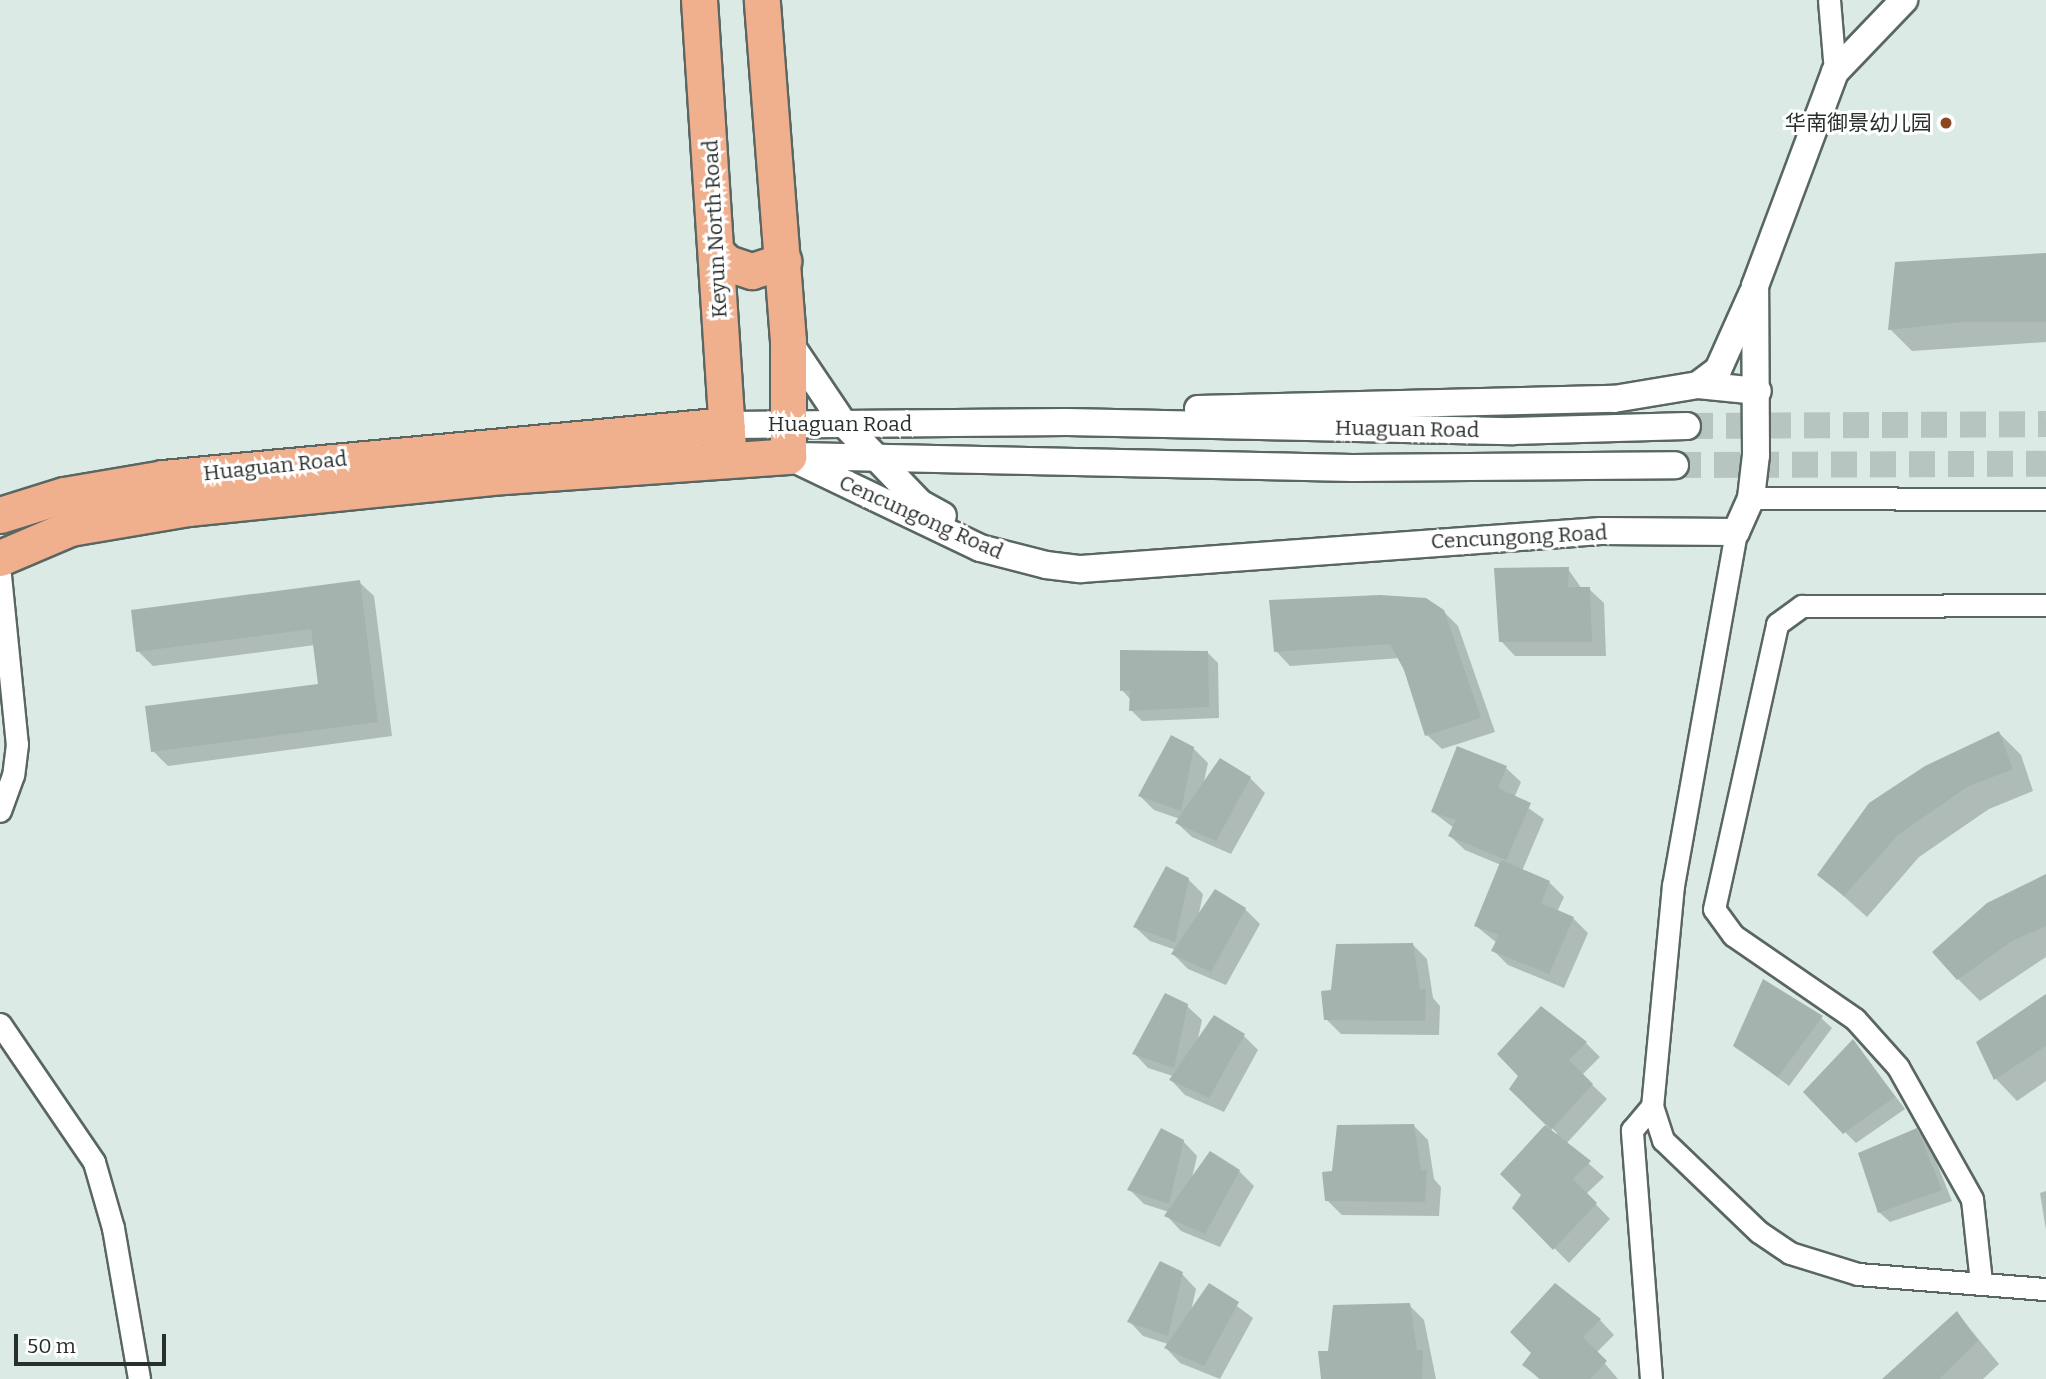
<!DOCTYPE html>
<html>
<head>
<meta charset="utf-8">
<style>
  body { margin:0 }
  #map { position:relative; width:2046px; height:1379px; overflow:hidden; background:#dbeae5; font-family:Bitter,"Noto Sans SC",serif }
  div>[style] { position:absolute }
  .shadow>* { inset:0; background:#0003 }
  .building>* { inset:0; background:#a5b3af }
  .tertiary-tunnel>* { height:26px; margin-top:-13px; transform-origin:0; background:repeating-linear-gradient(90deg,#b7c5c0 0 26px,transparent 0 39px) }
  .roads { filter:drop-shadow(2px 0 #596662) drop-shadow(-2px 0 #596662) drop-shadow(0 2px #596662) drop-shadow(0 -2px #596662) }
  .minor>* { height:21px; margin:-10.5px; padding:0 10.5px; transform-origin:10.5px; border-radius:10.5px; background:#fff }
  .tertiary>* { height:26px; margin:-13px; padding:0 13px; transform-origin:13px; border-radius:13px; background:#fff }
  .primary>* { height:35px; margin:-17.5px; padding:0 17.5px; transform-origin:17.5px; border-radius:17.5px; background:#f0af8d }
  .dots>* { width:19px; height:19px; translate:-50% -50%; box-sizing:border-box; border:4px solid #fff; border-radius:50% }
  span { translate:-50% -50%; white-space:nowrap; text-align:center; line-height:1.15; -webkit-text-stroke:6px #fff; paint-order:stroke }
  .poi-label { font-size:21px; color:#292f2d }
  .right { translate:-100% -50%; text-align:right }
  .street-label { font-size:21px; color:#292f2d }
  .scale { position:absolute; left:14px; top:1334px; width:152px; height:32px; box-sizing:border-box; border:4px solid #292f2d; border-top:0; padding-left:9px; font-size:21px; line-height:24px; white-space:nowrap; color:#292f2d; -webkit-text-stroke:5px #fff; paint-order:stroke }
</style>
</head>
<body>
<div id="map">
  <div class="shadow">
    <div style="clip-path:polygon(2046px 256px,2046px 342px,1912px 351px,1890px 329px)"></div>
    <div style="clip-path:polygon(1568px 569px,1582px 589px,1589px 589px,1604px 603px,1606px 656px,1515px 656px,1501px 641px)"></div>
    <div style="clip-path:polygon(359px 582px,374px 596px,392px 736px,168px 766px,153px 751px,320px 685px,315px 645px,153px 666px,138px 651px)"></div>
    <div style="clip-path:polygon(1443px 611px,1458px 626px,1495px 732px,1442px 749px,1427px 735px,1400px 658px,1290px 666px,1276px 651px)"></div>
    <div style="clip-path:polygon(1207px 652px,1218px 663px,1219px 718px,1142px 721px,1131px 710px,1131px 700px,1122px 690px)"></div>
    <div style="clip-path:polygon(1999px 733px,2021px 755px,2033px 791px,1989px 809px,1919px 857px,1867px 917px,1820px 875px)"></div>
    <div style="clip-path:polygon(1193px 748px,1208px 763px,1203px 786px,1250px 778px,1265px 793px,1231px 854px,1192px 837px,1177px 823px,1180px 819px,1154px 810px,1140px 796px)"></div>
    <div style="clip-path:polygon(1506px 768px,1521px 782px,1514px 798px,1544px 819px,1522px 871px,1549px 882px,1564px 897px,1557px 912px,1573px 918px,1588px 933px,1564px 988px,1508px 965px,1493px 950px,1497px 943px,1476px 926px,1501px 865px,1465px 850px,1450px 836px,1454px 828px,1433px 812px)"></div>
    <div style="clip-path:polygon(2046px 876px,2046px 957px,1980px 1001px,1958px 979px)"></div>
    <div style="clip-path:polygon(1188px 879px,1203px 894px,1198px 918px,1245px 909px,1260px 924px,1226px 985px,1188px 969px,1173px 954px,1176px 950px,1150px 941px,1135px 927px)"></div>
    <div style="clip-path:polygon(1412px 944px,1427px 959px,1433px 998px,1440px 1006px,1439px 1035px,1341px 1034px,1326px 1019px,1333px 992px)"></div>
    <div style="clip-path:polygon(2046px 996px,2046px 1081px,2017px 1101px,1996px 1079px,1978px 1042px)"></div>
    <div style="clip-path:polygon(1187px 1006px,1202px 1020px,1197px 1043px,1244px 1036px,1258px 1050px,1224px 1112px,1185px 1095px,1171px 1080px,1173px 1076px,1148px 1068px,1134px 1053px)"></div>
    <div style="clip-path:polygon(1821px 1018px,1832px 1028px,1789px 1086px,1735px 1046px)"></div>
    <div style="clip-path:polygon(1854px 1041px,1905px 1109px,1856px 1143px,1805px 1092px)"></div>
    <div style="clip-path:polygon(1586px 1043px,1600px 1057px,1582px 1075px,1607px 1099px,1566px 1144px,1604px 1177px,1586px 1194px,1610px 1219px,1569px 1263px,1515px 1208px,1557px 1133px,1511px 1089px)"></div>
    <div style="clip-path:polygon(1413px 1125px,1428px 1140px,1434px 1179px,1441px 1187px,1439px 1216px,1342px 1215px,1327px 1200px,1334px 1173px)"></div>
    <div style="clip-path:polygon(1917px 1130px,1928px 1141px,1952px 1201px,1890px 1222px,1879px 1212px)"></div>
    <div style="clip-path:polygon(1183px 1141px,1197px 1156px,1192px 1178px,1239px 1171px,1254px 1186px,1220px 1247px,1181px 1231px,1167px 1216px,1169px 1212px,1144px 1204px,1129px 1189px)"></div>
    <div style="clip-path:polygon(2046px 1191px,2046px 1230px,2040px 1193px)"></div>
    <div style="clip-path:polygon(1182px 1274px,1196px 1289px,1191px 1311px,1209px 1285px,1253px 1318px,1220px 1379px,1180px 1363px,1166px 1348px,1168px 1344px,1143px 1336px,1129px 1321px)"></div>
    <div style="clip-path:polygon(1409px 1305px,1424px 1320px,1436px 1379px,1323px 1379px,1330px 1352px)"></div>
    <div style="clip-path:polygon(1957px 1313px,1999px 1364px,1983px 1379px,1885px 1379px)"></div>
    <div style="clip-path:polygon(1600px 1320px,1614px 1335px,1596px 1353px,1618px 1379px,1539px 1379px,1525px 1365px)"></div>
  </div>
  <div class="building">
    <div style="clip-path:polygon(2046px 253px,2046px 322px,1962px 322px,1888px 330px,1895px 262px)"></div>
    <div style="clip-path:polygon(1569px 567px,1568px 587px,1590px 587px,1592px 642px,1499px 642px,1494px 568px)"></div>
    <div style="clip-path:polygon(360px 580px,378px 722px,151px 752px,145px 706px,318px 684px,311px 629px,136px 652px,131px 610px)"></div>
    <div style="clip-path:polygon(1380px 595px,1426px 598px,1444px 610px,1481px 718px,1425px 736px,1404px 670px,1390px 644px,1274px 652px,1269px 600px)"></div>
    <div style="clip-path:polygon(1120px 650px,1208px 651px,1209px 707px,1129px 711px,1130px 690px,1120px 691px)"></div>
    <div style="clip-path:polygon(1999px 731px,2013px 769px,1967px 787px,1898px 835px,1844px 896px,1817px 875px,1869px 803px,1925px 766px)"></div>
    <div style="clip-path:polygon(1171px 735px,1194px 747px,1181px 811px,1138px 796px)"></div>
    <div style="clip-path:polygon(1457px 746px,1507px 766px,1498px 788px,1531px 803px,1506px 860px,1448px 836px,1456px 820px,1431px 812px)"></div>
    <div style="clip-path:polygon(1220px 758px,1251px 777px,1216px 841px,1175px 823px)"></div>
    <div style="clip-path:polygon(1501px 860px,1550px 881px,1541px 903px,1574px 917px,1549px 974px,1491px 951px,1499px 935px,1474px 926px)"></div>
    <div style="clip-path:polygon(1166px 866px,1189px 878px,1175px 942px,1133px 927px)"></div>
    <div style="clip-path:polygon(2046px 874px,2046px 926px,2012px 941px,1957px 980px,1932px 952px,1987px 903px)"></div>
    <div style="clip-path:polygon(1215px 889px,1246px 908px,1211px 972px,1171px 954px)"></div>
    <div style="clip-path:polygon(1413px 943px,1420px 989px,1426px 989px,1425px 1021px,1324px 1020px,1321px 991px,1331px 990px,1336px 944px)"></div>
    <div style="clip-path:polygon(1763px 979px,1823px 1016px,1778px 1077px,1733px 1046px)"></div>
    <div style="clip-path:polygon(1165px 993px,1188px 1004px,1174px 1068px,1132px 1054px)"></div>
    <div style="clip-path:polygon(2046px 994px,2046px 1046px,1994px 1080px,1976px 1042px)"></div>
    <div style="clip-path:polygon(1541px 1006px,1587px 1042px,1569px 1060px,1593px 1084px,1551px 1130px,1509px 1089px,1518px 1076px,1497px 1054px)"></div>
    <div style="clip-path:polygon(1214px 1015px,1245px 1034px,1209px 1098px,1169px 1080px)"></div>
    <div style="clip-path:polygon(1853px 1039px,1895px 1097px,1843px 1134px,1803px 1092px)"></div>
    <div style="clip-path:polygon(1414px 1124px,1421px 1170px,1427px 1170px,1425px 1202px,1325px 1201px,1322px 1172px,1332px 1171px,1337px 1125px)"></div>
    <div style="clip-path:polygon(1545px 1125px,1591px 1161px,1573px 1179px,1597px 1203px,1553px 1250px,1512px 1208px,1521px 1195px,1500px 1174px)"></div>
    <div style="clip-path:polygon(1161px 1128px,1184px 1140px,1169px 1204px,1127px 1190px)"></div>
    <div style="clip-path:polygon(1917px 1128px,1942px 1190px,1878px 1213px,1858px 1153px)"></div>
    <div style="clip-path:polygon(1210px 1151px,1240px 1170px,1205px 1234px,1164px 1216px)"></div>
    <div style="clip-path:polygon(1160px 1261px,1183px 1272px,1168px 1336px,1127px 1322px)"></div>
    <div style="clip-path:polygon(1209px 1283px,1239px 1302px,1204px 1366px,1164px 1348px)"></div>
    <div style="clip-path:polygon(1555px 1283px,1601px 1319px,1583px 1337px,1607px 1361px,1590px 1379px,1541px 1379px,1522px 1365px,1531px 1353px,1510px 1332px)"></div>
    <div style="clip-path:polygon(1410px 1303px,1417px 1350px,1423px 1350px,1422px 1379px,1321px 1379px,1318px 1351px,1328px 1351px,1333px 1305px)"></div>
    <div style="clip-path:polygon(1957px 1311px,1978px 1341px,1939px 1379px,1882px 1379px)"></div>
  </div>
  <div class="tertiary-tunnel">
    <div style="left:1687px;top:426px;width:359px;rotate:-0.3deg"></div>
    <div style="left:1675px;top:465px;width:371px;rotate:-0.2deg"></div>
  </div>
  <div class="roads">
    <div class="minor">
      <div style="left:1829px;top:0;width:72px;rotate:85.2deg"></div>
      <div style="left:1751px;top:498px;width:295px;rotate:0.2deg"></div>
      <div style="left:1736px;top:532px;width:359px;rotate:100.1deg"></div>
      <div style="left:1673px;top:885px;width:222px;rotate:95.4deg"></div>
      <div style="left:1652px;top:1106px;width:36px;rotate:72deg"></div>
      <div style="left:1663px;top:1140px;width:133px;rotate:43.8deg"></div>
      <div style="left:1759px;top:1232px;width:37px;rotate:34deg"></div>
      <div style="left:1790px;top:1253px;width:71px;rotate:17.2deg"></div>
      <div style="left:1858px;top:1274px;width:189px;rotate:4.6deg"></div>
      <div style="left:0;top:575px;width:170px;rotate:84.3deg"></div>
      <div style="left:17px;top:744px;width:31px;rotate:97deg"></div>
      <div style="left:13px;top:775px;width:38px;rotate:110deg"></div>
      <div style="left:0;top:1024px;width:167px;rotate:55.7deg"></div>
      <div style="left:94px;top:1162px;width:69px;rotate:73.9deg"></div>
      <div style="left:113px;top:1228px;width:153px;rotate:80.2deg"></div>
      <div style="left:1981px;top:1282px;width:83px;rotate:-96.2deg"></div>
      <div style="left:1972px;top:1199px;width:151px;rotate:-119.3deg"></div>
      <div style="left:1898px;top:1067px;width:64px;rotate:-131.9deg"></div>
      <div style="left:1855px;top:1019px;width:148px;rotate:-145.5deg"></div>
      <div style="left:1733px;top:935px;width:32px;rotate:-126deg"></div>
      <div style="left:1714px;top:909px;width:292px;rotate:-77.5deg"></div>
      <div style="left:1777px;top:624px;width:31px;rotate:-36deg"></div>
      <div style="left:1802px;top:606px;width:244px;rotate:-0.2deg"></div>
      <div style="left:1651px;top:1379px;width:250px;rotate:-94.4deg"></div>
      <div style="left:1632px;top:1130px;width:31px;rotate:-50deg"></div>
    </div>
    <div class="tertiary">
      <div style="left:788px;top:341px;width:100px;rotate:56deg"></div>
      <div style="left:844px;top:424px;width:110px;rotate:46.1deg"></div>
      <div style="left:920px;top:503px;width:26px;rotate:29deg"></div>
      <div style="left:1698px;top:385px;width:25px;rotate:-37deg"></div>
      <div style="left:1718px;top:370px;width:83px;rotate:-65.9deg"></div>
      <div style="left:1198px;top:409px;width:416px;rotate:-1.4deg"></div>
      <div style="left:1614px;top:399px;width:85px;rotate:-9.5deg"></div>
      <div style="left:1698px;top:385px;width:60px;rotate:5.7deg"></div>
      <div style="left:727px;top:425px;width:340px;rotate:-0.5deg"></div>
      <div style="left:1067px;top:422px;width:445px;rotate:1.2deg"></div>
      <div style="left:1512px;top:431px;width:175px;rotate:-1.6deg"></div>
      <div style="left:788px;top:456px;width:213px;rotate:25.6deg"></div>
      <div style="left:980px;top:548px;width:68px;rotate:14.4deg"></div>
      <div style="left:1046px;top:565px;width:35px;rotate:7deg"></div>
      <div style="left:1081px;top:569px;width:521px;rotate:-4.18deg"></div>
      <div style="left:1601px;top:531px;width:135px;rotate:0.4deg"></div>
      <div style="left:1736px;top:532px;width:37px;rotate:-66deg"></div>
      <div style="left:1751px;top:498px;width:43px;rotate:-83.4deg"></div>
      <div style="left:1756px;top:455px;width:169px;rotate:-90.3deg"></div>
      <div style="left:1755px;top:286px;width:228px;rotate:-69.5deg"></div>
      <div style="left:1835px;top:72px;width:100px;rotate:-46.2deg"></div>
      <div style="left:797px;top:456px;width:556px;rotate:1.24deg"></div>
      <div style="left:1353px;top:468px;width:322px;rotate:-0.5deg"></div>
    </div>
    <div class="primary">
      <div style="left:699px;top:0;width:449px;rotate:86.3deg"></div>
      <div style="left:716px;top:252px;width:16px;rotate:45deg"></div>
      <div style="left:727px;top:263px;width:26px;rotate:18deg"></div>
      <div style="left:752px;top:271px;width:33px;rotate:-18deg"></div>
      <div style="left:0;top:515px;width:67px;rotate:-17.4deg"></div>
      <div style="left:64px;top:495px;width:100px;rotate:-9.7deg"></div>
      <div style="left:163px;top:478px;width:566px;rotate:-5.37deg"></div>
      <div style="left:0;top:558px;width:76px;rotate:-23.2deg"></div>
      <div style="left:70px;top:528px;width:120px;rotate:-9.6deg"></div>
      <div style="left:188px;top:508px;width:318px;rotate:-5.8deg"></div>
      <div style="left:504px;top:476px;width:285px;rotate:-4deg"></div>
      <div style="left:788px;top:456px;width:115px;rotate:-90deg"></div>
      <div style="left:788px;top:341px;width:342px;rotate:-94.4deg"></div>
    </div>
  </div>
  <div class="dots">
    <div style="left:1946px;top:123px;background:#8c4620"></div>
  </div>
  <div class="poi-label">
    <span class="right" style="left:1932px;top:123px">华南御景幼儿园</span>
  </div>
  <div class="street-label">
    <span style="left:715px;top:229px;rotate:-93deg">Keyun North Road</span>
    <span style="left:840px;top:424px">Huaguan Road</span>
    <span style="left:1407px;top:429px;rotate:1deg">Huaguan Road</span>
    <span style="left:275px;top:466px;rotate:-6deg">Huaguan Road</span>
    <span style="left:921px;top:517px;rotate:24deg">Cencungong Road</span>
    <span style="left:1519px;top:537px;rotate:-3deg">Cencungong Road</span>
  </div>
  <div class="scale">50 m</div>
</div>
</body>
</html>
